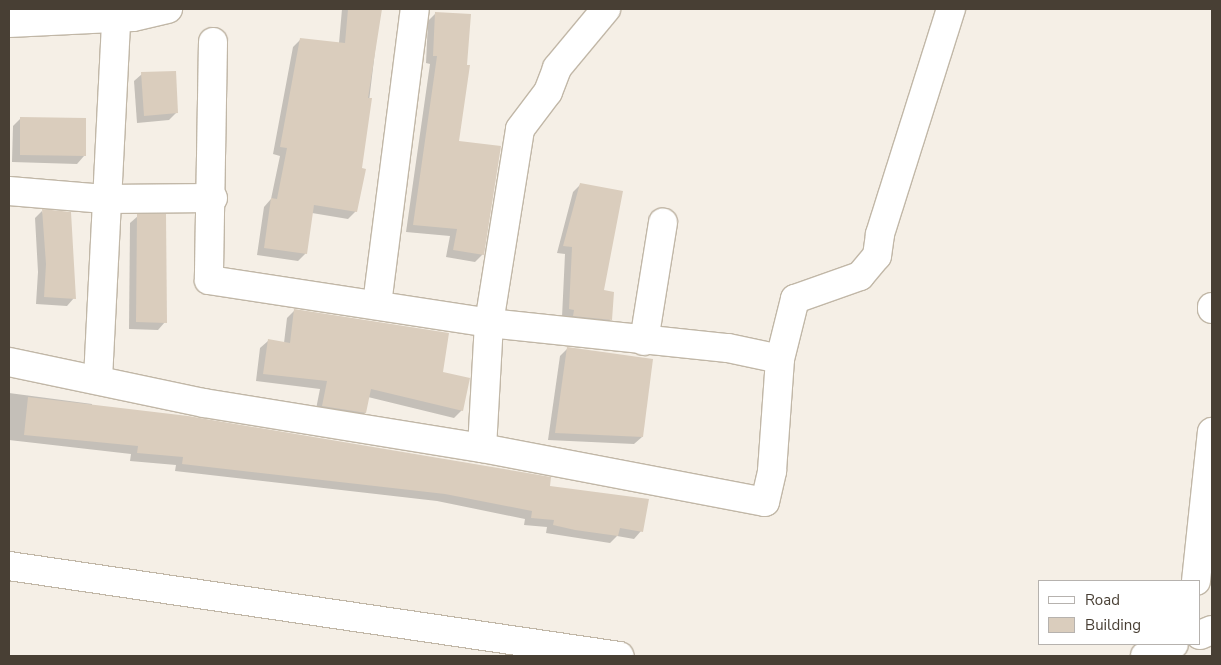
<!DOCTYPE html>
<html>
<head>
<meta charset="utf-8">
<style>
  body { margin:0 }
  #map { position:relative; width:1221px; height:665px; overflow:hidden; background:#f5efe6; font-family:"Nunito Sans",sans-serif }
  div>[style] { position:absolute }
  .shadow>* { inset:0; background:#0003 }
  .building>* { inset:0; background:#dacdbd }
  .roads { filter:drop-shadow(1px 0 #c1b7a7) drop-shadow(-1px 0 #c1b7a7) drop-shadow(0 1px #c1b7a7) drop-shadow(0 -1px #c1b7a7) }
  .street>* { height:28px; margin:-14px; padding:0 14px; transform-origin:14px; border-radius:14px; background:#fff }
  span { translate:-50% -50%; white-space:nowrap; text-align:center; line-height:1.15; -webkit-text-stroke:4px #fff; paint-order:stroke }
  .frame { position:absolute; inset:0; border:10px solid #483f34; pointer-events:none }
  .legend { position:absolute; left:1038px; top:580px; width:162px; height:65px; box-sizing:border-box; background:#fff; border:1px solid #b6b2ae; margin:0; padding:6px 9px; list-style:none; font-size:15px; color:#483f34 }
  .legend li { display:flex; align-items:center; gap:10px; height:25px }
  .legend b { width:25px; border:1px solid #b6b2ae }
</style>
</head>
<body>
<div id="map">
  <div class="shadow">
    <div style="clip-path:polygon(342px 9px,380px 9px,356px 211px,348px 219px,312px 213px,306px 253px,298px 261px,257px 255px,264px 207px,271px 199px,280px 156px,273px 154px,293px 47px,300px 40px,339px 43px)"></div>
    <div style="clip-path:polygon(436px 13px,458px 142px,483px 254px,475px 262px,446px 257px,450px 236px,406px 232px,430px 64px,426px 63px,428px 21px)"></div>
    <div style="clip-path:polygon(142px 74px,177px 112px,169px 120px,137px 123px,134px 81px)"></div>
    <div style="clip-path:polygon(21px 118px,84px 156px,77px 164px,12px 162px,13px 126px)"></div>
    <div style="clip-path:polygon(581px 184px,610px 320px,603px 327px,562px 317px,565px 254px,557px 253px,573px 192px)"></div>
    <div style="clip-path:polygon(42px 211px,74px 298px,67px 306px,36px 304px,38px 272px,35px 218px)"></div>
    <div style="clip-path:polygon(138px 216px,165px 322px,158px 330px,129px 329px,130px 223px)"></div>
    <div style="clip-path:polygon(295px 310px,441px 373px,462px 410px,454px 418px,368px 397px,365px 413px,357px 420px,315px 414px,320px 389px,256px 381px,260px 348px,268px 341px,284px 343px,287px 318px)"></div>
    <div style="clip-path:polygon(568px 348px,642px 437px,634px 444px,548px 440px,560px 356px)"></div>
    <div style="clip-path:polygon(9px 393px,92px 404px,92px 407px,188px 417px,550px 478px,549px 487px,641px 531px,634px 539px,617px 536px,610px 543px,546px 533px,547px 527px,524px 525px,525px 519px,437px 501px,175px 471px,176px 465px,130px 461px,131px 454px,9px 440px)"></div>
  </div>
  <div class="building">
    <div style="clip-path:polygon(348px 9px,382px 9px,368px 98px,372px 98px,362px 168px,366px 169px,357px 212px,314px 205px,307px 254px,264px 248px,271px 198px,277px 199px,287px 148px,280px 147px,300px 38px,345px 43px)"></div>
    <div style="clip-path:polygon(435px 12px,471px 14px,467px 65px,470px 65px,459px 141px,501px 146px,484px 255px,453px 250px,457px 229px,413px 225px,437px 56px,433px 56px)"></div>
    <div style="clip-path:polygon(176px 71px,178px 113px,144px 116px,141px 72px)"></div>
    <div style="clip-path:polygon(20px 117px,86px 118px,86px 156px,20px 155px)"></div>
    <div style="clip-path:polygon(580px 183px,623px 191px,604px 290px,614px 292px,612px 320px,573px 316px,574px 310px,569px 309px,572px 247px,563px 246px)"></div>
    <div style="clip-path:polygon(42px 209px,71px 212px,76px 299px,44px 297px,46px 264px)"></div>
    <div style="clip-path:polygon(137px 214px,166px 214px,167px 323px,136px 322px)"></div>
    <div style="clip-path:polygon(294px 309px,449px 333px,443px 372px,470px 378px,463px 411px,371px 389px,366px 413px,322px 406px,327px 381px,263px 374px,268px 339px,290px 343px)"></div>
    <div style="clip-path:polygon(567px 347px,653px 359px,643px 437px,555px 433px)"></div>
    <div style="clip-path:polygon(28px 397px,188px 416px,551px 477px,550px 486px,649px 499px,643px 532px,620px 528px,618px 536px,575px 530px,553px 525px,554px 520px,531px 518px,532px 511px,445px 494px,182px 464px,183px 457px,137px 453px,138px 446px,24px 435px)"></div>
  </div>
  <div class="roads">
    <div class="street">
      <div style="left:9px;top:23px;width:124px;rotate:-2.8deg"></div>
      <div style="left:133px;top:17px;width:36px;rotate:-13deg"></div>
      <div style="left:213px;top:42px;width:238px;rotate:91deg"></div>
      <div style="left:209px;top:280px;width:283px;rotate:8.7deg"></div>
      <div style="left:489px;top:323px;width:240px;rotate:6deg"></div>
      <div style="left:728px;top:348px;width:53px;rotate:11.9deg"></div>
      <div style="left:9px;top:191px;width:96px;rotate:4.8deg"></div>
      <div style="left:105px;top:199px;width:108px;rotate:-0.5deg"></div>
      <div style="left:377px;top:304px;width:297px;rotate:-82.7deg"></div>
      <div style="left:1212px;top:307px;width:2px;rotate:90deg"></div>
      <div style="left:644px;top:341px;width:120px;rotate:-80.9deg"></div>
      <div style="left:9px;top:362px;width:199px;rotate:11.9deg"></div>
      <div style="left:204px;top:403px;width:282px;rotate:9.2deg"></div>
      <div style="left:482px;top:448px;width:288px;rotate:10.8deg"></div>
      <div style="left:765px;top:502px;width:32px;rotate:-77deg"></div>
      <div style="left:772px;top:471px;width:112px;rotate:-85.9deg"></div>
      <div style="left:780px;top:359px;width:62px;rotate:-76deg"></div>
      <div style="left:795px;top:299px;width:69px;rotate:-19.5deg"></div>
      <div style="left:860px;top:276px;width:26px;rotate:-50deg"></div>
      <div style="left:877px;top:256px;width:22px;rotate:-82deg"></div>
      <div style="left:880px;top:234px;width:236px;rotate:-72.5deg"></div>
      <div style="left:98px;top:379px;width:361px;rotate:-87.1deg"></div>
      <div style="left:482px;top:448px;width:125px;rotate:-86.8deg"></div>
      <div style="left:489px;top:323px;width:196px;rotate:-80.9deg"></div>
      <div style="left:520px;top:129px;width:46px;rotate:-52.9deg"></div>
      <div style="left:548px;top:92px;width:26px;rotate:-69deg"></div>
      <div style="left:557px;top:68px;width:77px;rotate:-50.3deg"></div>
      <div style="left:9px;top:566px;width:617px;rotate:8.39deg"></div>
      <div style="left:1196px;top:581px;width:150px;rotate:-83.9deg"></div>
      <div style="left:1200px;top:635px;width:13px;rotate:-23deg"></div>
      <div style="left:1145px;top:656px;width:31px;rotate:-22deg"></div>
    </div>
  </div>
  <div class="frame"></div>
  <ul class="legend">
  <li><b style="height:6px;background:#fff"></b>Road</li>
  <li><b style="height:14px;background:#dacdbd"></b>Building</li>
  </ul>
</div>
</body>
</html>
